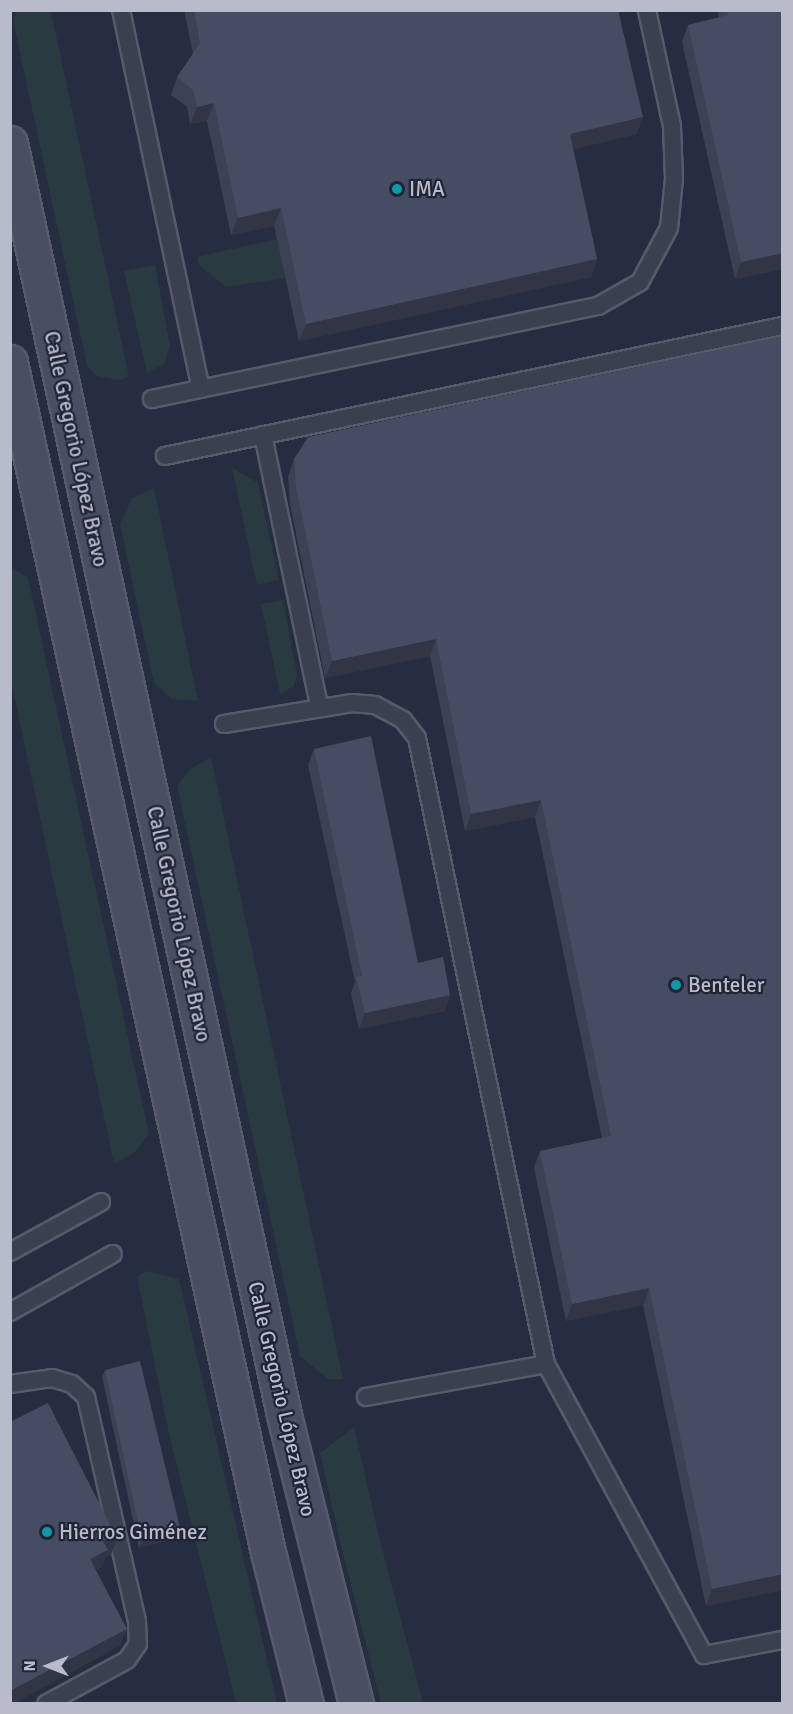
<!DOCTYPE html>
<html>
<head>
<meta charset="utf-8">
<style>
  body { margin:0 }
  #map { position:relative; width:793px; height:1714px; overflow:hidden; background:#272d40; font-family:Signika,sans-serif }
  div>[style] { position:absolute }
  .green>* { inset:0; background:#293a41 }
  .roads { filter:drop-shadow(2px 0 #565b6a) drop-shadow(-2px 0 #565b6a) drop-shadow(0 2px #565b6a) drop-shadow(0 -2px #565b6a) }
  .lane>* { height:16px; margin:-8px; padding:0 8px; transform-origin:8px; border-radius:8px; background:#3b4050 }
  .secondary>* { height:33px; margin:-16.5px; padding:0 16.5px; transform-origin:16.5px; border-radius:16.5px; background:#4a4e63 }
  .wall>* { inset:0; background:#3c4154 }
  .shaded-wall>* { inset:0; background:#313545 }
  .building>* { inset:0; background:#464c62 }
  .dots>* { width:16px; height:16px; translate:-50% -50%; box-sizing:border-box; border:3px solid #202436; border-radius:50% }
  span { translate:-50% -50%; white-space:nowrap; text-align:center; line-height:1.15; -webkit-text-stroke:4.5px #202436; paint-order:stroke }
  .poi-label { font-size:21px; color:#b8bbca }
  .left { translate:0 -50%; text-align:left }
  .street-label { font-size:21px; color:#b8bbca }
  .frame { position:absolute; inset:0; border:12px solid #b8bbca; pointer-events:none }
  .north { position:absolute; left:18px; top:1636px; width:60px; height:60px; -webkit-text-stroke:4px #202436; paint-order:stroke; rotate:270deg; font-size:16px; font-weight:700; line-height:24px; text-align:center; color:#b8bbca }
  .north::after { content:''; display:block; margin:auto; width:21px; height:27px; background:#b8bbca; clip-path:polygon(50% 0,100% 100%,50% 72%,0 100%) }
</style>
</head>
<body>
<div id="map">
  <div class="green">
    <div style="clip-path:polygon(17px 11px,51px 11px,129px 377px,118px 380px,97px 376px,87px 366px,13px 20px)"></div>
    <div style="clip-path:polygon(277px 239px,286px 278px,226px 287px,200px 266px,197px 257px)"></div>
    <div style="clip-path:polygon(155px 265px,170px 346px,164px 364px,147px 373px,124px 271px)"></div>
    <div style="clip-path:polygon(232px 468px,258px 483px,279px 580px,257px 585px)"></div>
    <div style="clip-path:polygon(154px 488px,198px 701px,172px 699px,154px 683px,120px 524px,132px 498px)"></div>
    <div style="clip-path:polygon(10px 566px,28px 578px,149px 1134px,134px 1153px,114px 1164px,11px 681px)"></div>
    <div style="clip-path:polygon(283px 600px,297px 674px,294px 686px,280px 694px,261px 604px)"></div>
    <div style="clip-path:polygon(211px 757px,343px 1379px,328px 1379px,300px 1356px,177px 786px,189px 770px)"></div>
    <div style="clip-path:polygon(147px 1271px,179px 1279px,277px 1703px,236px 1703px,170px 1438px,137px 1277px)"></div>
    <div style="clip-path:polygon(354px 1427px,379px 1537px,423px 1703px,381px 1703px,341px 1546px,320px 1453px)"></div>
  </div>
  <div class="roads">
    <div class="lane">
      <div style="left:121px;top:10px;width:387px;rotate:78.1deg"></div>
      <div style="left:152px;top:399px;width:456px;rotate:-11.8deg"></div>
      <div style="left:598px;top:306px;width:48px;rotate:-29.7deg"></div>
      <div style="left:640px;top:282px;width:61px;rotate:-61.8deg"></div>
      <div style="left:669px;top:228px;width:49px;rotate:-84.2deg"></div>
      <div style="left:674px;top:179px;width:53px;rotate:-92.2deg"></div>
      <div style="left:672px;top:126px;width:119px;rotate:-102.2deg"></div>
      <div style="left:263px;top:435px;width:277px;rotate:78.3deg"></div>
      <div style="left:165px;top:456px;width:631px;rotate:-11.9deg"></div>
      <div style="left:224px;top:724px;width:130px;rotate:-9.3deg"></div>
      <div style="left:352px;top:703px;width:23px;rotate:5deg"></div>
      <div style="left:375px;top:705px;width:32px;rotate:28deg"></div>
      <div style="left:403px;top:720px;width:23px;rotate:52deg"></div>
      <div style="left:417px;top:738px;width:639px;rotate:78.36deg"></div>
      <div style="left:10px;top:1252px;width:104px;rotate:-28.8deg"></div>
      <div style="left:10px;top:1312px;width:118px;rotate:-29.4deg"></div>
      <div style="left:10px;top:1384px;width:42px;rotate:-8.1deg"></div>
      <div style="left:52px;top:1378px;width:21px;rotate:17deg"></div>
      <div style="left:72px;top:1384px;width:19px;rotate:43deg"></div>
      <div style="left:86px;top:1397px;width:230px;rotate:77.2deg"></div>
      <div style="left:137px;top:1621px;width:23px;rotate:88deg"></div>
      <div style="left:138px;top:1644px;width:19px;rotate:125deg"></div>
      <div style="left:127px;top:1660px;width:92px;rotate:151.5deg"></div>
      <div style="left:366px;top:1397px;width:183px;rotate:-10.4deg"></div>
      <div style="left:546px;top:1364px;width:331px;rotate:61.5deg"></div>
      <div style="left:704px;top:1655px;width:79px;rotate:-10.9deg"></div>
    </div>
    <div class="secondary">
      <div style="left:10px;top:143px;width:1301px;rotate:77.84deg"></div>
      <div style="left:284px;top:1415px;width:298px;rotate:76deg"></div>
      <div style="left:10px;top:362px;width:1218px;rotate:77.77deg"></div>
      <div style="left:268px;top:1552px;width:157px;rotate:76deg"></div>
    </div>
  </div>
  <div class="wall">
    <div style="clip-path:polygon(184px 10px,618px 10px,637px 134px,573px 149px,597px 259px,591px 277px,299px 341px,274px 226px,231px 235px,207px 121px,190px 124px,187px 107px,171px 95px,177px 77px,193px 54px)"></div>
    <div style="clip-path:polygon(717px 10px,783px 10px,783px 269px,735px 279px,682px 42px,688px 25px,719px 18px)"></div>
    <div style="clip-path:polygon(783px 336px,783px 1590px,706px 1606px,643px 1305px,566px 1321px,534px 1168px,540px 1151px,602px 1138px,535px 817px,465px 831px,430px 656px,325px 678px,290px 504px,288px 477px,294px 459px)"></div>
    <div style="clip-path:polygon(314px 749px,418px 963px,450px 995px,445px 1011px,359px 1029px,351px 993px,355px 982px,308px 765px)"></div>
    <div style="clip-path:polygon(105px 1370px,178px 1538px,139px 1548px,102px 1377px)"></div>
  </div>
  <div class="shaded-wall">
    <div style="clip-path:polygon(214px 103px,207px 121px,190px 124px,197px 107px)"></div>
    <div style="clip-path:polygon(643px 117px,637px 134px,563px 152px,570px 134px)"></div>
    <div style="clip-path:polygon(281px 208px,274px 226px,231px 235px,238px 218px)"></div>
    <div style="clip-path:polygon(783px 253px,783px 269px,735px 279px,741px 262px)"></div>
    <div style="clip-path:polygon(597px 259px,591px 277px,299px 341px,306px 324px)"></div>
    <div style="clip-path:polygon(436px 639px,430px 656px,325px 678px,332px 661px)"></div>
    <div style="clip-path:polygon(541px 800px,535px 817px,465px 831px,471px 814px)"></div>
    <div style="clip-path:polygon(450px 995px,445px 1011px,359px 1029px,365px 1013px)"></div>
    <div style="clip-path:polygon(649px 1288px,643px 1305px,566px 1321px,572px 1304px)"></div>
    <div style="clip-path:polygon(181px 1532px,178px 1538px,139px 1548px,142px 1541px)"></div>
    <div style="clip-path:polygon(117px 1538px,111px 1555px,106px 1556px,102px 1567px,84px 1576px,90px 1559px,103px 1541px)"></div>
    <div style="clip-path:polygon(783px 1574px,783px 1590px,706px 1606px,712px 1589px)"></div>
    <div style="clip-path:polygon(127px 1629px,120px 1646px,13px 1704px,10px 1704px,10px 1691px)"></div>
  </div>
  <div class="building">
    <div style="clip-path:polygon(194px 10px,618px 10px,643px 117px,570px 134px,597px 259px,306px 324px,281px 208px,238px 218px,214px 103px,197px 107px,193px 90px,177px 77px,200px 43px)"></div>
    <div style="clip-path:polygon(727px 10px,783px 10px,783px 253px,741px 262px,688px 25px,728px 15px)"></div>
    <div style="clip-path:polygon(783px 336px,783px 1574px,712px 1589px,649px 1288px,572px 1304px,540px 1151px,611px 1136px,541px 800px,471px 814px,436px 639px,332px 661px,296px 487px,294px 459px,308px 437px)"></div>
    <div style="clip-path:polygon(371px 736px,418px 963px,443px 957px,450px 995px,365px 1013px,356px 977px,362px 976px,314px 749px)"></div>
    <div style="clip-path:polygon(140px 1361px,181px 1532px,142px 1541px,105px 1370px)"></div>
    <div style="clip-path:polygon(48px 1403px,117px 1538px,103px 1541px,108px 1550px,90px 1559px,127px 1629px,10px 1691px,10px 1422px)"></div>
  </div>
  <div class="dots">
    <div style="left:397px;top:189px;background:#0f9aa8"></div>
    <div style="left:676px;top:985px;background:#0f9aa8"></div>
    <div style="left:47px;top:1532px;background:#0f9aa8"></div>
  </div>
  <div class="poi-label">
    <span class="left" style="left:409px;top:189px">IMA</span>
    <span class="left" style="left:688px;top:985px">Benteler</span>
    <span class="left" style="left:59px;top:1532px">Hierros Giménez</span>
  </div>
  <div class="street-label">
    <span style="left:76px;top:449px;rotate:78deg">Calle Gregorio López Bravo</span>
    <span style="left:179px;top:924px;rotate:78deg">Calle Gregorio López Bravo</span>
    <span style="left:282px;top:1399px;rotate:77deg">Calle Gregorio López Bravo</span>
  </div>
  <div class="frame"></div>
  <div class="north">N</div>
</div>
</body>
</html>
